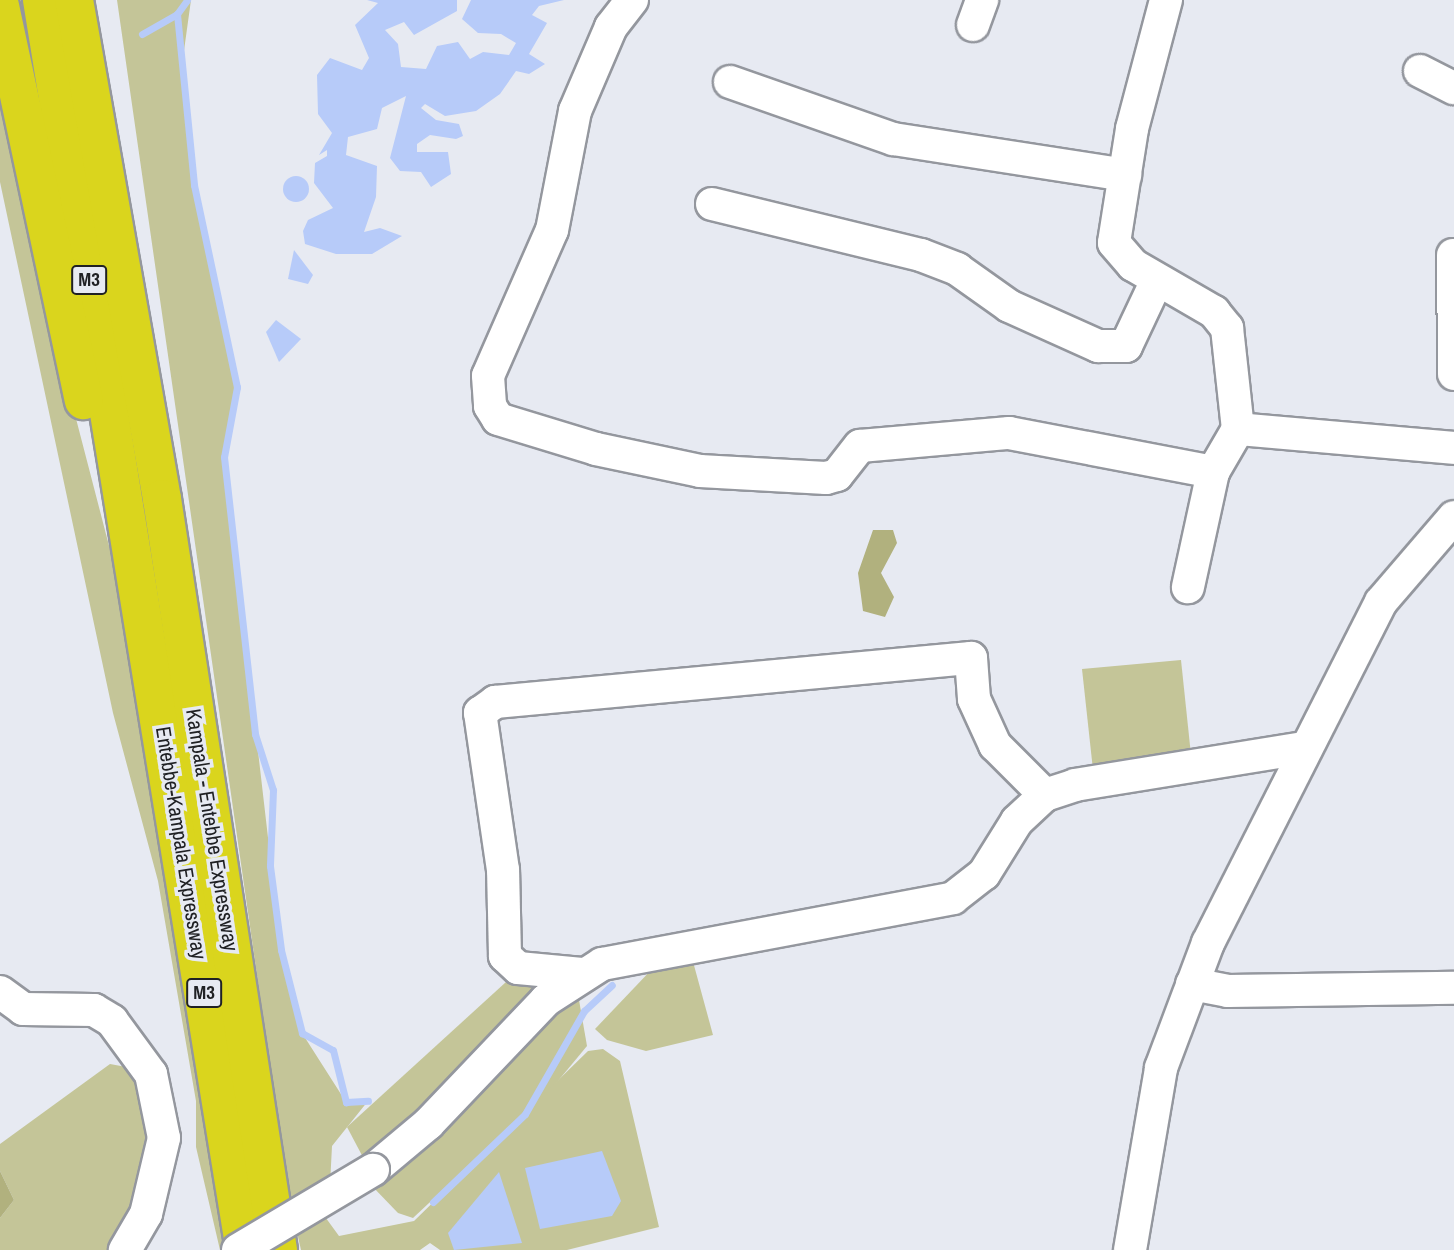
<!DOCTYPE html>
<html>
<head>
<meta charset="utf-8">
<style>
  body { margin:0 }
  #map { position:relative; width:1454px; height:1250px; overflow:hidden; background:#e7eaf2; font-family:"Archivo Narrow",sans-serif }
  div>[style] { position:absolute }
  .green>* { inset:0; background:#c4c598 }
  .forest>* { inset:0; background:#b1b17e }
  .water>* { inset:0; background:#b7cbf9 }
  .round { border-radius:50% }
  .stream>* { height:7px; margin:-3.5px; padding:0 3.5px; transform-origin:3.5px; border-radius:3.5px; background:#b7cbf9 }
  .roads { filter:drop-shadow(2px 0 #94979e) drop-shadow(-2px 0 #94979e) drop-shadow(0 2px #94979e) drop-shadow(0 -2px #94979e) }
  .minor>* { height:32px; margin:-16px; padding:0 16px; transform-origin:16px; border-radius:16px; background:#fff }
  .highway>* { height:38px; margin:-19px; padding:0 19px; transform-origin:19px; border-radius:19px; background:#dad51d }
  .bridges { filter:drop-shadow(2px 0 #94979e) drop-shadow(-2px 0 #94979e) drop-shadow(0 2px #94979e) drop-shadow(0 -2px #94979e) }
  .minor-bridge>* { height:32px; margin:-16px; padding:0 16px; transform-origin:16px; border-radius:16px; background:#fff }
  span { translate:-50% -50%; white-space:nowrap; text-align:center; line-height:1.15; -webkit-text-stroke:7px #e7eaf2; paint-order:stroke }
  .shield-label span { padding:2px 5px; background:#e7eaf2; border:2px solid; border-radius:5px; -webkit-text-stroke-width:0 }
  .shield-label { font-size:19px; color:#202124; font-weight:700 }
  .street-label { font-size:21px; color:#202124 }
</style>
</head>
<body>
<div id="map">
  <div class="green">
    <div style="clip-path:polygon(117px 0,191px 0,182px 65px,196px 193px,237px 387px,224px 457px,281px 950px,302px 1033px,346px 1102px,368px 1101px,332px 1146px,330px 1185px,290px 1205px)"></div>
    <div style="clip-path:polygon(0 77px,60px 357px,154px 719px,229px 1246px,220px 1250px,196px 1147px,196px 1101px,158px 881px,113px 713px,0 182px)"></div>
    <div style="clip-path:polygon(1181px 660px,1191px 755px,1093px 770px,1082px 669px)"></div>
    <div style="clip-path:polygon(692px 958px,713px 1035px,646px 1051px,607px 1040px,595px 1029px,654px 967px)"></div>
    <div style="clip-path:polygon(539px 976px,543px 984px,414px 1122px,366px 1163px,347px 1127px,506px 982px)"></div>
    <div style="clip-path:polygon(579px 1000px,587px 1046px,553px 1087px,413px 1218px,398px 1213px,371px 1185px,548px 1016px)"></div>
    <div style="clip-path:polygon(603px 1049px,620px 1061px,659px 1227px,567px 1250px,440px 1250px,430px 1243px,420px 1250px,301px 1250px,296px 1228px,323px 1214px,339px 1236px,414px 1221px,588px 1051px)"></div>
    <div style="clip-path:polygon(110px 1064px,137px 1069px,157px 1140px,142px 1198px,111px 1250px,0 1250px,0 1218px,14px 1200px,0 1171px,0 1144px)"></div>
  </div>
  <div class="forest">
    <div style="clip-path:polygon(893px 530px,897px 543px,881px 573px,894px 597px,885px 617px,863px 611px,858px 573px,873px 530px)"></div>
    <div style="clip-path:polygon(0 1171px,14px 1200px,0 1218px)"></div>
  </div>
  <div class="water">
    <div style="clip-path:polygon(367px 0,457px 0,457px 11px,414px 35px,404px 22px,385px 30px,398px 44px,401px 67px,426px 69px,437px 46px,458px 42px,470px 59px,483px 52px,509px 55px,516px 43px,501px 34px,478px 33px,462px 19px,471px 0,564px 0,539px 6px,532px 15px,547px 23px,529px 54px,545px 64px,529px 74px,516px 71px,500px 94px,476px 111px,445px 116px,425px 104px,421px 108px,436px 120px,459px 124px,463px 136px,456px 139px,430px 135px,417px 144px,417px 152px,448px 152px,451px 174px,431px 187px,421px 172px,400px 171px,390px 158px,406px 96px,382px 108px,377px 129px,348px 137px,346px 155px,377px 166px,376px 197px,364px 232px,380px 228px,402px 236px,372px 254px,336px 254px,305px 244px,303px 231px,308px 220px,333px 208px,314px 183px,315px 163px,327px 156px,327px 150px,319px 155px,332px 133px,318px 114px,317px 75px,330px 58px,362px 70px,369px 58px,355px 25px,378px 3px)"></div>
    <div class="round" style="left:283px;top:176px;width:26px;height:26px"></div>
    <div style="clip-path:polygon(294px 250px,313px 275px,308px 284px,288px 279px)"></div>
    <div style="clip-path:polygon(276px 320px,301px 339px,279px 362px,266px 332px)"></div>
    <div style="clip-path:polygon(602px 1151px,621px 1201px,612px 1216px,540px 1229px,525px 1168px)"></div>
    <div style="clip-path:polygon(499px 1172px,522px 1243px,454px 1250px,448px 1233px)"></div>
  </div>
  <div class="stream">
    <div style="left:177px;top:14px;width:172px;rotate:84.3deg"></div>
    <div style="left:194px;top:185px;width:207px;rotate:78deg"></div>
    <div style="left:237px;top:387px;width:71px;rotate:100.5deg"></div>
    <div style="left:224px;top:457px;width:279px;rotate:83.6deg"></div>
    <div style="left:255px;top:734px;width:59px;rotate:72.2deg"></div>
    <div style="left:273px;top:790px;width:76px;rotate:92.3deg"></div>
    <div style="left:270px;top:866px;width:85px;rotate:82.5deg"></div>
    <div style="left:281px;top:950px;width:86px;rotate:75.8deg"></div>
    <div style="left:302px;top:1033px;width:35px;rotate:29deg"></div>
    <div style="left:333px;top:1050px;width:54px;rotate:76deg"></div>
    <div style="left:346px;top:1102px;width:22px;rotate:-3deg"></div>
    <div style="left:142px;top:34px;width:40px;rotate:-29.7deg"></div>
    <div style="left:177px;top:14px;width:17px;rotate:-54deg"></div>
    <div style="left:433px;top:1202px;width:127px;rotate:-43.7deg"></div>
    <div style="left:525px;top:1114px;width:119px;rotate:-60.2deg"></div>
    <div style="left:584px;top:1011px;width:38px;rotate:-43deg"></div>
  </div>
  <div class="roads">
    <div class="minor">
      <div style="left:632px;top:0;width:34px;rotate:128deg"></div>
      <div style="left:611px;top:27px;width:91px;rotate:113.2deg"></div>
      <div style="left:575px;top:111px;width:121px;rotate:100.9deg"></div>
      <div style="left:552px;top:230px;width:159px;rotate:113.7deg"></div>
      <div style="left:488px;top:376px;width:30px;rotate:86deg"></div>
      <div style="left:490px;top:406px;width:15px;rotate:58deg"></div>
      <div style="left:498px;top:419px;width:102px;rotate:17deg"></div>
      <div style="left:596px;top:449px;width:106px;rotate:11.9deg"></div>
      <div style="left:700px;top:471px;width:126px;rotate:3.2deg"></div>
      <div style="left:826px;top:478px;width:11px;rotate:-15deg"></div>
      <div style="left:837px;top:475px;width:37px;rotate:-52deg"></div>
      <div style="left:860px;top:446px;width:150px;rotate:-5deg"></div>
      <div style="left:1009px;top:433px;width:208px;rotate:10.8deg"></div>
      <div style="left:1166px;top:0;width:133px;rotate:104.8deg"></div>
      <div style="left:1132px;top:129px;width:115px;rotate:99deg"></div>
      <div style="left:1114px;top:243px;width:29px;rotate:49deg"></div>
      <div style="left:1133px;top:265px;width:94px;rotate:30.1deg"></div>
      <div style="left:1214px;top:312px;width:21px;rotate:51deg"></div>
      <div style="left:1227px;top:328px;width:102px;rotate:83.8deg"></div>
      <div style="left:1238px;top:429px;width:50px;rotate:120.2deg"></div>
      <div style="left:1213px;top:472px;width:118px;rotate:102.3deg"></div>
      <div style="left:973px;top:25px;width:27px;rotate:-70deg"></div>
      <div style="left:1420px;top:71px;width:38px;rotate:27deg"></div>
      <div style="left:730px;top:82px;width:173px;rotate:19.3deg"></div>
      <div style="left:893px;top:139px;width:235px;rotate:8.8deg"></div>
      <div style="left:712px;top:204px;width:215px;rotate:13.7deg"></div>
      <div style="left:921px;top:255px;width:39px;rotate:21deg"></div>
      <div style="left:957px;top:269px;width:64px;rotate:35.4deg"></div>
      <div style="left:1009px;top:306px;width:98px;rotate:24.2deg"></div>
      <div style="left:1098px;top:346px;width:28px"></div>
      <div style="left:1126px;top:346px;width:73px;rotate:-64.8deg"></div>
      <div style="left:1453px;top:255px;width:119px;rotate:89.5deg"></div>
      <div style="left:1238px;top:429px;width:217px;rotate:5deg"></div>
      <div style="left:582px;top:974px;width:64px;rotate:-174.6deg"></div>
      <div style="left:518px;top:968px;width:18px;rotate:-137deg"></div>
      <div style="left:505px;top:956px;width:86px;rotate:-91.3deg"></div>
      <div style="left:503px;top:870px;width:159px;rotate:-98.3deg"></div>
      <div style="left:480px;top:713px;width:19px;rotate:-36deg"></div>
      <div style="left:495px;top:702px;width:478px;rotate:-5.3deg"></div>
      <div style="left:971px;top:658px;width:41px;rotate:85.8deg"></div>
      <div style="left:974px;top:699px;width:51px;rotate:65.5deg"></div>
      <div style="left:995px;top:745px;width:71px;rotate:45deg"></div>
      <div style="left:1192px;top:984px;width:37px;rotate:11deg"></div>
      <div style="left:1228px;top:991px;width:226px;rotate:-0.8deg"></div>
      <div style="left:0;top:992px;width:29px;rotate:36deg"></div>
      <div style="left:23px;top:1009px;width:71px;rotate:0.8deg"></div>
      <div style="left:94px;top:1010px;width:21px;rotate:31deg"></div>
      <div style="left:112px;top:1021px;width:66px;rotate:53.7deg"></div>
      <div style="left:151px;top:1074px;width:65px;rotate:78.5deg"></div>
      <div style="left:164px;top:1138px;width:78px;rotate:103.3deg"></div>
      <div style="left:146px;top:1214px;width:42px;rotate:120.3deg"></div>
      <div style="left:373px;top:1170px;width:72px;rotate:-39.9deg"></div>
      <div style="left:428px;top:1124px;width:171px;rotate:-46.4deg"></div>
      <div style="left:546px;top:1000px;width:67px;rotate:-32.7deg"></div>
      <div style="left:602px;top:964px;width:357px;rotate:-10.6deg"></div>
      <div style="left:953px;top:898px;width:39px;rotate:-38deg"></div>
      <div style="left:984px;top:874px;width:62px;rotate:-58.1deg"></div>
      <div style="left:1017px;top:821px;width:38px;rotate:-43deg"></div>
      <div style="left:1045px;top:795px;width:32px;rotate:-18deg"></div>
      <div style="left:1075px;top:785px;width:231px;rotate:-9.2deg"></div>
      <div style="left:1130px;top:1250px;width:185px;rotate:-80.3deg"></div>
      <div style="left:1161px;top:1068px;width:134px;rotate:-69.4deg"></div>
      <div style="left:1208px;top:943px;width:382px;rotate:-63.1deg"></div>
      <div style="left:1381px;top:602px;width:112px;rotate:-49.3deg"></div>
    </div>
    <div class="highway">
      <div style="left:42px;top:0;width:1266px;rotate:80.78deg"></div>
      <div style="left:74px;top:0;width:507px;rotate:80deg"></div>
      <div style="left:162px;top:499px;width:760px;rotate:81.22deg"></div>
      <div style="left:0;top:6px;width:403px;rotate:78deg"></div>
    </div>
  </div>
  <div class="bridges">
    <div class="minor-bridge">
      <div style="left:238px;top:1250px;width:157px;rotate:-30.7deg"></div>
    </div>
  </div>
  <div class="shield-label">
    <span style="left:89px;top:280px">M3</span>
    <span style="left:204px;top:993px">M3</span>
  </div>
  <div class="street-label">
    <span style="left:212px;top:830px;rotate:81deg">Kampala - Entebbe Expressway</span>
    <span style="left:181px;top:843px;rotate:81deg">Entebbe-Kampala Expressway</span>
  </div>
</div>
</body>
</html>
